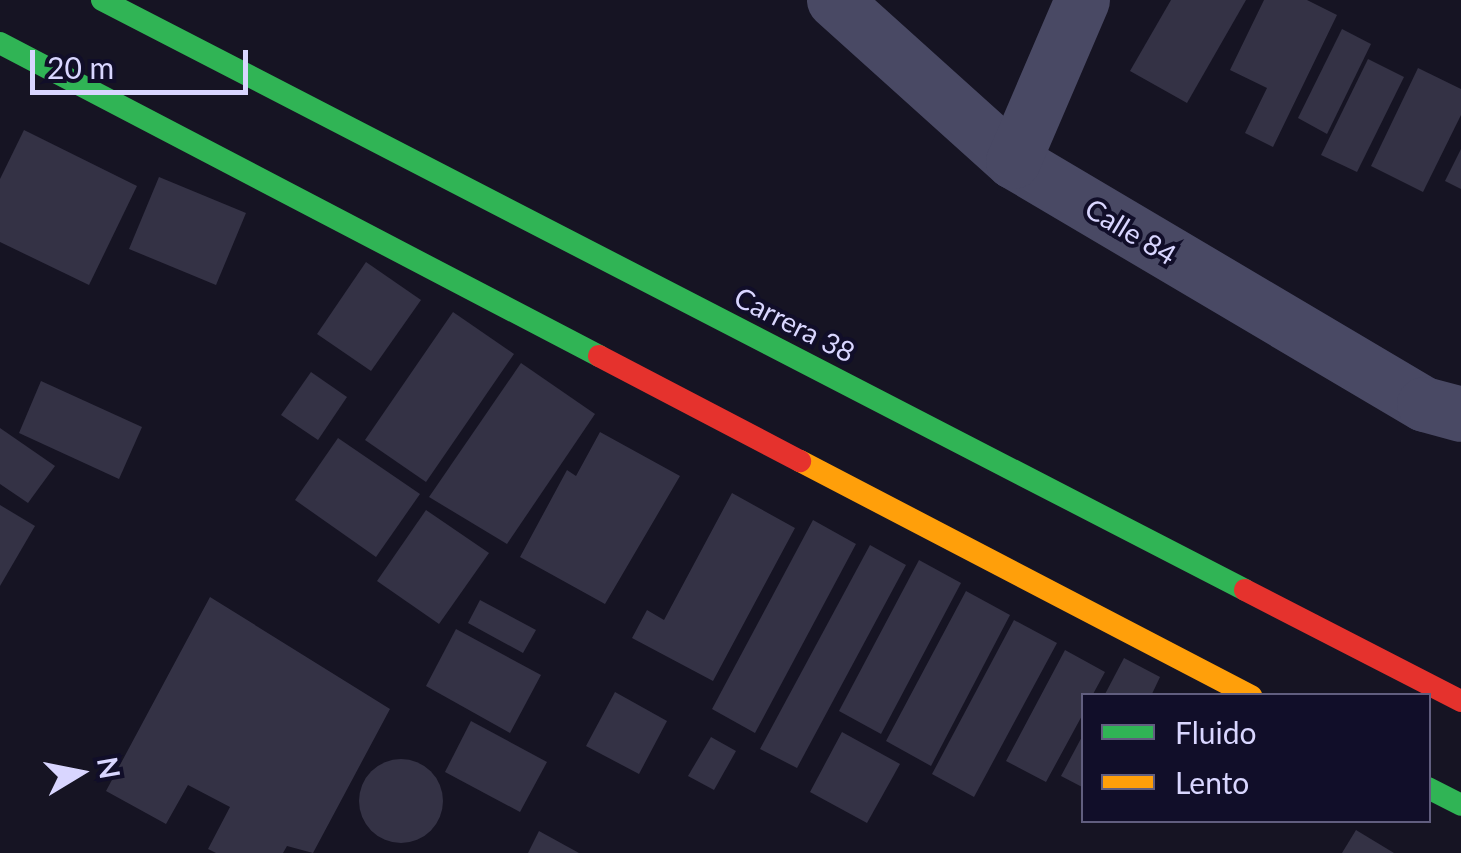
<!DOCTYPE html>
<html>
<head>
<meta charset="utf-8">
<style>
  body { margin:0 }
  #map { position:relative; width:1461px; height:853px; overflow:hidden; background:#161423; font-family:Lato,sans-serif }
  div>[style] { position:absolute }
  .building>* { inset:0; background:#343245 }
  .round { border-radius:50% }
  .street>* { height:55px; margin:-27.5px; padding:0 27.5px; transform-origin:27.5px; border-radius:27.5px; background:#494964 }
  .fast>* { height:22px; margin:-11px; padding:0 11px; transform-origin:11px; border-radius:11px; background:#30b455 }
  .slow>* { height:22px; margin:-11px; padding:0 11px; transform-origin:11px; border-radius:11px; background:#ff9f0a }
  .jam>* { height:22px; margin:-11px; padding:0 11px; transform-origin:11px; border-radius:11px; background:#e5322d }
  span { translate:-50% -50%; white-space:nowrap; text-align:center; line-height:1.15; -webkit-text-stroke:8px #110e29; paint-order:stroke }
  .street-label { font-size:28px; color:#d9d6ff }
  .legend { position:absolute; left:1081px; top:693px; width:350px; height:130px; box-sizing:border-box; background:#110e29; border:2px solid #615e7f; margin:0; padding:12px 18px; list-style:none; font-size:30px; color:#d9d6ff }
  .legend li { display:flex; align-items:center; gap:20px; height:50px }
  .legend b { width:50px; border:2px solid #615e7f }
  .north { position:absolute; left:30px; top:723px; width:100px; height:100px; -webkit-text-stroke:8px #110e29; paint-order:stroke; rotate:80deg; font-size:28px; font-weight:700; line-height:40px; text-align:center; color:#d9d6ff }
  .north::after { content:''; display:block; margin:auto; width:35px; height:45px; background:#d9d6ff; clip-path:polygon(50% 0,100% 100%,50% 72%,0 100%) }
  .scale { position:absolute; left:30px; top:50px; width:218px; height:45px; box-sizing:border-box; border:5px solid #d9d6ff; border-top:0; padding-left:12px; font-size:30px; line-height:35px; white-space:nowrap; color:#d9d6ff; -webkit-text-stroke:8px #110e29; paint-order:stroke }
</style>
</head>
<body>
<div id="map">
  <div class="building">
    <div style="clip-path:polygon(1171px 0,1246px 0,1187px 103px,1130px 71px)"></div>
    <div style="clip-path:polygon(1264px 0,1307px 0,1337px 15px,1273px 147px,1245px 133px,1267px 88px,1230px 70px)"></div>
    <div style="clip-path:polygon(1342px 29px,1371px 44px,1327px 134px,1298px 118px)"></div>
    <div style="clip-path:polygon(1368px 59px,1404px 77px,1357px 172px,1321px 155px)"></div>
    <div style="clip-path:polygon(1418px 68px,1461px 89px,1461px 115px,1423px 192px,1371px 166px)"></div>
    <div style="clip-path:polygon(24px 130px,137px 186px,89px 285px,0 242px,0 179px)"></div>
    <div style="clip-path:polygon(1461px 149px,1461px 189px,1445px 181px)"></div>
    <div style="clip-path:polygon(159px 177px,246px 213px,216px 285px,129px 249px)"></div>
    <div style="clip-path:polygon(366px 262px,421px 300px,371px 371px,317px 334px)"></div>
    <div style="clip-path:polygon(453px 312px,514px 354px,426px 482px,365px 440px)"></div>
    <div style="clip-path:polygon(521px 363px,595px 414px,507px 544px,429px 497px)"></div>
    <div style="clip-path:polygon(311px 372px,347px 397px,318px 440px,281px 415px)"></div>
    <div style="clip-path:polygon(41px 381px,142px 427px,119px 479px,19px 433px)"></div>
    <div style="clip-path:polygon(0 428px,55px 466px,28px 503px,0 484px)"></div>
    <div style="clip-path:polygon(600px 432px,680px 476px,605px 604px,520px 557px,567px 470px,576px 476px)"></div>
    <div style="clip-path:polygon(338px 438px,420px 494px,376px 557px,295px 500px)"></div>
    <div style="clip-path:polygon(732px 493px,795px 528px,713px 681px,632px 638px,647px 610px,664px 620px)"></div>
    <div style="clip-path:polygon(0 505px,35px 526px,0 586px)"></div>
    <div style="clip-path:polygon(426px 510px,489px 553px,439px 624px,377px 581px)"></div>
    <div style="clip-path:polygon(813px 520px,856px 544px,755px 733px,712px 709px)"></div>
    <div style="clip-path:polygon(870px 545px,906px 565px,797px 768px,760px 749px)"></div>
    <div style="clip-path:polygon(919px 560px,961px 583px,881px 734px,839px 711px)"></div>
    <div style="clip-path:polygon(966px 591px,1010px 615px,931px 766px,886px 741px)"></div>
    <div style="clip-path:polygon(210px 597px,390px 709px,313px 853px,287px 846px,283px 853px,216px 853px,208px 849px,230px 807px,188px 785px,166px 824px,106px 791px)"></div>
    <div style="clip-path:polygon(480px 600px,536px 630px,523px 653px,468px 623px)"></div>
    <div style="clip-path:polygon(1014px 620px,1057px 643px,974px 797px,932px 774px)"></div>
    <div style="clip-path:polygon(456px 629px,541px 675px,510px 733px,426px 686px)"></div>
    <div style="clip-path:polygon(1065px 650px,1105px 672px,1092px 696px,1084px 696px,1084px 712px,1046px 782px,1006px 761px)"></div>
    <div style="clip-path:polygon(1124px 658px,1160px 677px,1151px 696px,1104px 696px)"></div>
    <div style="clip-path:polygon(615px 692px,667px 721px,639px 774px,586px 746px)"></div>
    <div style="clip-path:polygon(471px 721px,547px 762px,520px 812px,445px 772px)"></div>
    <div style="clip-path:polygon(842px 732px,900px 764px,867px 823px,810px 792px)"></div>
    <div style="clip-path:polygon(1084px 733px,1084px 788px,1061px 776px)"></div>
    <div style="clip-path:polygon(711px 737px,736px 751px,714px 790px,688px 776px)"></div>
    <div class="round" style="left:359px;top:759px;width:84px;height:84px"></div>
    <div style="clip-path:polygon(1356px 830px,1394px 853px,1342px 853px)"></div>
    <div style="clip-path:polygon(539px 831px,579px 853px,528px 853px)"></div>
  </div>
  <div class="street">
    <div style="left:834px;top:0;width:241px;rotate:42deg"></div>
    <div style="left:1013px;top:161px;width:477px;rotate:30.6deg"></div>
    <div style="left:1424px;top:404px;width:38px;rotate:15deg"></div>
    <div style="left:1013px;top:161px;width:175px;rotate:-66.8deg"></div>
  </div>
  <div class="fast">
    <div style="left:102px;top:0;width:1286px;rotate:27.3deg"></div>
    <div style="left:0;top:43px;width:676px;rotate:27.59deg"></div>
    <div style="left:1428px;top:788px;width:37px;rotate:27deg"></div>
  </div>
  <div class="slow">
    <div style="left:800px;top:461px;width:509px;rotate:27.52deg"></div>
  </div>
  <div class="jam">
    <div style="left:599px;top:356px;width:227px;rotate:27.6deg"></div>
    <div style="left:1245px;top:590px;width:243px;rotate:27.2deg"></div>
  </div>
  <div class="street-label">
    <span style="left:1131px;top:231px;rotate:31deg">Calle 84</span>
    <span style="left:795px;top:324px;rotate:27deg">Carrera 38</span>
  </div>
  <ul class="legend">
  <li><b style="height:12px;background:#30b455"></b>Fluido</li>
  <li><b style="height:12px;background:#ff9f0a"></b>Lento</li>
  </ul>
  <div class="north">N</div>
  <div class="scale">20 m</div>
</div>
</body>
</html>
